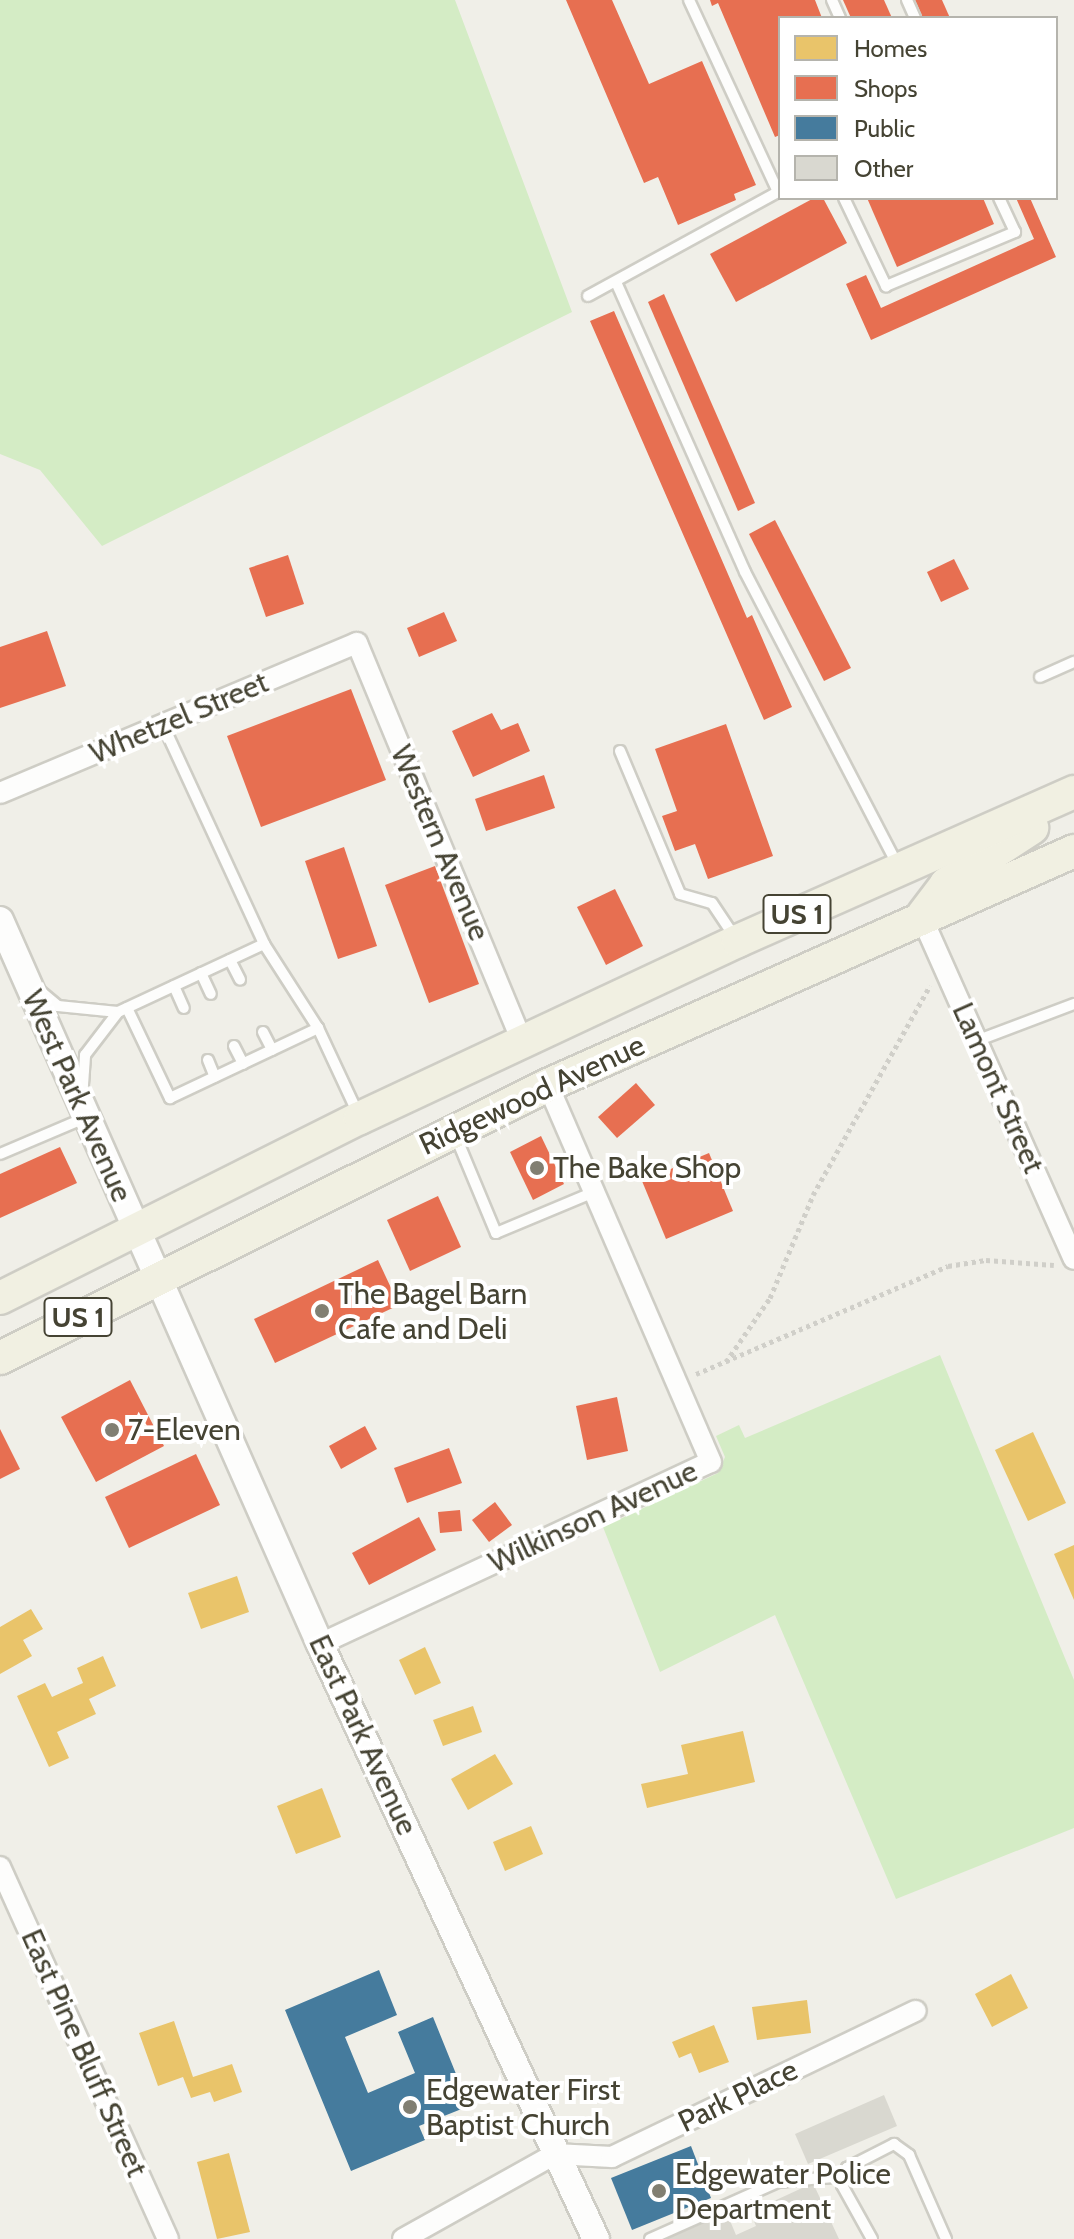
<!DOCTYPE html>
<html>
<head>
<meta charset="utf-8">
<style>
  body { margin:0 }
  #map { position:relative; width:1074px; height:2239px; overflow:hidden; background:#f0efe8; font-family:Cabin,sans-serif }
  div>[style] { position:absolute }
  .green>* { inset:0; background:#d4ecc5 }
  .homes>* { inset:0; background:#e9c46a }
  .shops>* { inset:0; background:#e76f51 }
  .public>* { inset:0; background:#457b9d }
  .building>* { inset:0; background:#d9d8d0 }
  .path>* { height:5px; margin-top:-2.5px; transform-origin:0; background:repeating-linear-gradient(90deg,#d0cfc9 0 4px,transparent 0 8px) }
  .roads { filter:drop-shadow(2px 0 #cecdc5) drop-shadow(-2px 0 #cecdc5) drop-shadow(0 2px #cecdc5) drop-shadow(0 -2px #cecdc5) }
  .service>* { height:10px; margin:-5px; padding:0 5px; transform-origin:5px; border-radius:5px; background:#fdfdfc }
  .minor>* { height:20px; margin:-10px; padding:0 10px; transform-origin:10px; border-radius:10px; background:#fdfdfc }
  .tertiary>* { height:26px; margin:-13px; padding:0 13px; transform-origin:13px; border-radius:13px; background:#fdfdfc }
  .primary>* { height:32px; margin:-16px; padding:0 16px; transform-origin:16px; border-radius:16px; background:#f1f0e2 }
  .dots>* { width:22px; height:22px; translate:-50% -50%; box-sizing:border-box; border:4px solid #fff; border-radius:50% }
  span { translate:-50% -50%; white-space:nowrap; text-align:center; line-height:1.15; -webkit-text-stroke:8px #fff; paint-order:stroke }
  .shield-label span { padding:2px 6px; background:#fff; border:2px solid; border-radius:6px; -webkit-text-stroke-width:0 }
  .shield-label { font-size:28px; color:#454333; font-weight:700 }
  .street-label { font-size:30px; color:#454333 }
  .poi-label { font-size:30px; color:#454333 }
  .left { translate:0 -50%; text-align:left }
  .legend { position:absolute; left:778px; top:16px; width:280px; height:184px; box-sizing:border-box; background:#fff; border:2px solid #b5b4ad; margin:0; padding:10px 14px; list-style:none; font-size:24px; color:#454333 }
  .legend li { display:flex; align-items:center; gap:16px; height:40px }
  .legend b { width:40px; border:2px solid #b5b4ad }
</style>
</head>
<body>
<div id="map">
  <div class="green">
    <div style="clip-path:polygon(0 0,455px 0,572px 312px,102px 546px,40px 470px,0 454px)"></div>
    <div style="clip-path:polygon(940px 1355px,1074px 1680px,1074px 1828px,896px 1899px,775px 1615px,660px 1672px,603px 1527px,718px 1473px,725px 1457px,716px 1436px,739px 1425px,745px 1438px)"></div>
  </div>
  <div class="homes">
    <div style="clip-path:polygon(1033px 1432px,1066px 1503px,1028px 1521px,995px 1450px)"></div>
    <div style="clip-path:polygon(1074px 1545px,1074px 1600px,1054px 1554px)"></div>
    <div style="clip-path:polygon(237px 1576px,249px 1612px,201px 1629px,188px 1593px)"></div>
    <div style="clip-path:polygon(31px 1609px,43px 1629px,23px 1640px,32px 1656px,0 1674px,0 1627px)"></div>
    <div style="clip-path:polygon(425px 1647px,441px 1683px,415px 1695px,399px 1660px)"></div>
    <div style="clip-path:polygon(103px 1656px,116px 1686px,89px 1699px,96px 1714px,57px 1732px,69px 1758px,49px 1767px,17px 1696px,45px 1683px,52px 1697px,83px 1683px,77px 1668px)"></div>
    <div style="clip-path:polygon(473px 1706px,482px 1732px,443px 1746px,433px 1720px)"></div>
    <div style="clip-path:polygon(743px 1731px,755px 1782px,647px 1808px,641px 1784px,688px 1774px,681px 1745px)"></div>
    <div style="clip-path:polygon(495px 1754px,513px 1784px,468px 1810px,451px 1779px)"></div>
    <div style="clip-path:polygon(322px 1788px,341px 1837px,296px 1854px,277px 1806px)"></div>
    <div style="clip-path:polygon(531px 1826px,543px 1854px,505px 1871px,493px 1842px)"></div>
    <div style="clip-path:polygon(1011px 1974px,1028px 2008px,992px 2027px,975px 1994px)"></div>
    <div style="clip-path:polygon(807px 2000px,811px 2033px,757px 2040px,752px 2007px)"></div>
    <div style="clip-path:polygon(174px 2021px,193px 2077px,232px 2064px,242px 2092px,214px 2102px,210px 2092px,191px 2098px,183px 2077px,158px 2086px,139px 2033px)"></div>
    <div style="clip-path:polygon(714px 2025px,729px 2062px,699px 2073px,691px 2053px,679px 2058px,672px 2042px)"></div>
    <div style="clip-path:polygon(229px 2153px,250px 2232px,217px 2239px,197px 2162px)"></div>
  </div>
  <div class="shops">
    <div style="clip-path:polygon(566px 0,612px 0,649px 84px,702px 61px,756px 185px,734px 194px,736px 200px,678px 225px,658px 177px,644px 183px)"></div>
    <div style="clip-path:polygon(710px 0,815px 0,822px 18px,780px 18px,780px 135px,775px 137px,718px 3px,712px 6px)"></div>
    <div style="clip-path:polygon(843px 0,884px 0,892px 18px,851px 18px)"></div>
    <div style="clip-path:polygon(915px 0,942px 0,950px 18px,923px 18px)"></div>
    <div style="clip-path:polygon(814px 198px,823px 198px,847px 243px,736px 302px,710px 254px)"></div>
    <div style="clip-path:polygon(867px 198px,983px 198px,994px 224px,897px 267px)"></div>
    <div style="clip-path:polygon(1016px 198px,1030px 198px,1056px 257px,871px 340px,846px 284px,866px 275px,881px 308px,1034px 239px)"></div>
    <div style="clip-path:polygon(664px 294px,755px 503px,738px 511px,648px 302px)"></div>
    <div style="clip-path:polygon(614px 311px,747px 618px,752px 615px,792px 707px,764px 720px,590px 321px)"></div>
    <div style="clip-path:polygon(775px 520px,851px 668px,824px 681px,749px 534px)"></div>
    <div style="clip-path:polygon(288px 555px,304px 604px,266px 617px,249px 568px)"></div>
    <div style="clip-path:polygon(954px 559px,969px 589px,941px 602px,927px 572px)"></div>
    <div style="clip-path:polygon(444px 612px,457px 641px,419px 657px,407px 628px)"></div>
    <div style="clip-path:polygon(47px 631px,66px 686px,0 708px,0 647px)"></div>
    <div style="clip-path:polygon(351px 689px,386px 780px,261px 827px,227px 736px)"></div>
    <div style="clip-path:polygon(492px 713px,501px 730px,518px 723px,530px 751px,473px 777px,452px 731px)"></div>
    <div style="clip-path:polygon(726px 724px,773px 856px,708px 879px,695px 844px,675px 851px,662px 816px,677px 811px,655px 749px)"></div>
    <div style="clip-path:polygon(544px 775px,555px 808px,486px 831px,475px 799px)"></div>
    <div style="clip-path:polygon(344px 847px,377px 946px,338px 959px,305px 861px)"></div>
    <div style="clip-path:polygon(435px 866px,479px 984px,429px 1003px,385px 885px)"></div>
    <div style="clip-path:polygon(615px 889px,643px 946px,606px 965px,577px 907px)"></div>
    <div style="clip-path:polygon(636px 1083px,655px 1105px,617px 1138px,598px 1117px)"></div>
    <div style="clip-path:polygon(541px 1136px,564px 1184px,533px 1200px,510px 1152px)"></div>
    <div style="clip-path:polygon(60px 1147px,77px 1183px,0 1218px,0 1174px)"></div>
    <div style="clip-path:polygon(709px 1153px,733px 1211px,666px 1239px,642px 1181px)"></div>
    <div style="clip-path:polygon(438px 1196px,461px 1247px,410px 1271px,387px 1220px)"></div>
    <div style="clip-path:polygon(378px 1260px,399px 1305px,275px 1363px,254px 1319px)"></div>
    <div style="clip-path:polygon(130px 1380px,164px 1446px,96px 1482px,61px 1417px)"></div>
    <div style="clip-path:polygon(617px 1397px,628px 1451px,587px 1460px,576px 1406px)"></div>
    <div style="clip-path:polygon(365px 1426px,377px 1449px,341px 1469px,329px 1446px)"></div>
    <div style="clip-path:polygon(0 1429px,20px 1469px,0 1479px)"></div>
    <div style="clip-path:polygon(449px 1448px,462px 1483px,407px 1503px,394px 1468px)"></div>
    <div style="clip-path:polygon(196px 1454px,220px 1505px,129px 1548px,105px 1497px)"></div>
    <div style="clip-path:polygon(495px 1502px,512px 1525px,489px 1542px,472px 1520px)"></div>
    <div style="clip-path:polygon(460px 1510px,462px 1531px,440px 1533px,438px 1512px)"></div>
    <div style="clip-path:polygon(419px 1517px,436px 1550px,369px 1585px,352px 1553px)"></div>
  </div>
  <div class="public">
    <div style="clip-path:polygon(379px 1970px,397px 2015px,345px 2037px,368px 2093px,415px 2073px,398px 2032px,433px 2017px,469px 2106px,419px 2126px,425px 2140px,351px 2171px,285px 2010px)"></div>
    <div style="clip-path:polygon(691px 2146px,711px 2198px,632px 2230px,611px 2178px)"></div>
  </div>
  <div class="building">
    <div style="clip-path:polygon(884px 2095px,897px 2126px,808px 2164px,795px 2134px)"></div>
    <div style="clip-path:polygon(813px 2183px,839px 2239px,665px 2239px,726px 2211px,736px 2235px,756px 2226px,750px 2212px)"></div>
  </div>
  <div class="path">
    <div style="left:726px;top:1362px;width:78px;rotate:-55.5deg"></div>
    <div style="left:770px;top:1298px;width:112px;rotate:-67.3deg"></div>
    <div style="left:813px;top:1195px;width:240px;rotate:-60.8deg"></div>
    <div style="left:696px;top:1374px;width:274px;rotate:-23.2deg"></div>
    <div style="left:948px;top:1266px;width:38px;rotate:-9deg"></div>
    <div style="left:986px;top:1260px;width:68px;rotate:4.2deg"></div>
  </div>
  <div class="roads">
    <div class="service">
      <div style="left:689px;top:0;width:212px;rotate:65.1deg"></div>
      <div style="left:832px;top:0;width:20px;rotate:66deg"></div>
      <div style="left:907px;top:0;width:20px;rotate:66deg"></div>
      <div style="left:844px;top:198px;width:98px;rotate:64.5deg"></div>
      <div style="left:886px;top:286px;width:140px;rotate:-22.7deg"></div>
      <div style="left:1015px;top:232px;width:38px;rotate:-115deg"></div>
      <div style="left:616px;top:282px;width:317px;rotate:66deg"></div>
      <div style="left:745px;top:572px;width:331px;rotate:62.5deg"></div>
      <div style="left:588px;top:296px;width:219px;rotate:-28.7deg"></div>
      <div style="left:1040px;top:677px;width:37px;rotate:-24deg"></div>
      <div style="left:163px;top:725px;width:241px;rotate:65.2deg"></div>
      <div style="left:264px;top:944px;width:100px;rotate:57.3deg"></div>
      <div style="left:318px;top:1028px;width:97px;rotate:65deg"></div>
      <div style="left:620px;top:751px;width:155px;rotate:67.2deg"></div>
      <div style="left:680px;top:894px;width:33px;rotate:16deg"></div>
      <div style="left:712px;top:903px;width:43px;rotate:56.3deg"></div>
      <div style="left:230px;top:960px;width:22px;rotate:63deg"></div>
      <div style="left:201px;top:973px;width:23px;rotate:65deg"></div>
      <div style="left:174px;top:986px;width:24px;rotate:66deg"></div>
      <div style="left:39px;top:990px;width:25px;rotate:40deg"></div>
      <div style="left:58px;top:1006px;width:60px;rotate:5.7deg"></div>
      <div style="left:127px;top:1008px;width:100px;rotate:64.5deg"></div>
      <div style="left:170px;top:1098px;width:164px;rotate:-25.3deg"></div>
      <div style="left:263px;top:1032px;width:20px;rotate:63deg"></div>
      <div style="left:976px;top:1041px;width:105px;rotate:-20.7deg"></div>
      <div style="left:234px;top:1046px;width:20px;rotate:63deg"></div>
      <div style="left:208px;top:1060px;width:18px;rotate:68deg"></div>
      <div style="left:83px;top:1085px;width:30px;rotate:-86deg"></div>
      <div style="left:85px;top:1055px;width:54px;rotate:-52.5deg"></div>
      <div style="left:118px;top:1012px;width:161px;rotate:-25deg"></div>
      <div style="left:456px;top:1137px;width:104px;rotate:67.4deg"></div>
      <div style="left:496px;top:1233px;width:106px;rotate:-22.7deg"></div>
      <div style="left:0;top:1154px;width:95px;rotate:-23deg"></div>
      <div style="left:650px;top:2239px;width:140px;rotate:-24deg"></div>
      <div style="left:778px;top:2182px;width:67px;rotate:-5.1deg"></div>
      <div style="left:872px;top:2239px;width:62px;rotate:-119.1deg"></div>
      <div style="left:842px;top:2185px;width:18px;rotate:-74deg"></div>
      <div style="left:847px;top:2168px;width:53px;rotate:-27.1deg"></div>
      <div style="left:894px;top:2144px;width:19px;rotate:36deg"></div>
      <div style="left:909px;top:2155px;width:92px;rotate:66.2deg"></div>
    </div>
    <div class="minor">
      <div style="left:0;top:793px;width:387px;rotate:-22.8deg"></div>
      <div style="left:357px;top:643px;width:433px;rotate:67.5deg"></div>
      <div style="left:922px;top:918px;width:373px;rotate:66deg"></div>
      <div style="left:320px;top:1644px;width:431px;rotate:-25deg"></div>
      <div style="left:711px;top:1462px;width:411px;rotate:-113.4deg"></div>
      <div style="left:0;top:1867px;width:408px;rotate:65.7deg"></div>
      <div style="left:403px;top:2239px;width:174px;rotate:-29.2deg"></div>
      <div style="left:555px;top:2154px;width:57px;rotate:3deg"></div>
      <div style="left:612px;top:2157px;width:337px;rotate:-25.7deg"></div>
    </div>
    <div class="tertiary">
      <div style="left:0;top:920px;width:792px;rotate:66.16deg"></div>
      <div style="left:320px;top:1644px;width:656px;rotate:65.12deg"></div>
    </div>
    <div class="primary">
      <div style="left:923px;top:915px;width:39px;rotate:-53deg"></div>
      <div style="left:946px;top:884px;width:103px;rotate:-33.1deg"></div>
      <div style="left:0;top:1298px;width:402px;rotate:-26.6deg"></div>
      <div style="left:360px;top:1118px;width:417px;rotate:-25.1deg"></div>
      <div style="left:738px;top:941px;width:368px;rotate:-23.9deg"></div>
      <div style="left:0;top:1358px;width:612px;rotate:-26.48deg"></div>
      <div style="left:548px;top:1085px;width:576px;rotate:-23.98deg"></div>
    </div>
  </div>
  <div class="dots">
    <div style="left:537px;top:1168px;background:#817f72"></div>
    <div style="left:322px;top:1311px;background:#817f72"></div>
    <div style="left:112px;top:1430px;background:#817f72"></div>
    <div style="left:410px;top:2107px;background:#817f72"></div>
    <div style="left:659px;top:2191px;background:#817f72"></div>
  </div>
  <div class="shield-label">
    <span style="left:797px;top:914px">US 1</span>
    <span style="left:78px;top:1317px">US 1</span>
  </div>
  <div class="street-label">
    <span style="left:179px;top:718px;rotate:-23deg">Whetzel Street</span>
    <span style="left:440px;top:843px;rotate:67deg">Western Avenue</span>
    <span style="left:998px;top:1088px;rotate:66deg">Lamont Street</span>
    <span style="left:532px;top:1095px;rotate:-25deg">Ridgewood Avenue</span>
    <span style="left:77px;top:1096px;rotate:66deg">West Park Avenue</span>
    <span style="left:593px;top:1517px;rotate:-25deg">Wilkinson Avenue</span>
    <span style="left:363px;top:1735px;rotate:65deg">East Park Avenue</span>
    <span style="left:84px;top:2053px;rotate:66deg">East Pine Bluff Street</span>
    <span style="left:738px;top:2096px;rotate:-26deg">Park Place</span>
  </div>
  <div class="poi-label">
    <span class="left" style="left:553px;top:1168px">The Bake Shop</span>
    <span class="left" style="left:338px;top:1311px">The Bagel Barn<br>Cafe and Deli</span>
    <span class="left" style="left:128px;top:1430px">7-Eleven</span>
    <span class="left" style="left:426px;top:2107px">Edgewater First<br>Baptist Church</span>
    <span class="left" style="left:675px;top:2191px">Edgewater Police<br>Department</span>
  </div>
  <ul class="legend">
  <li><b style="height:22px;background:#e9c46a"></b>Homes</li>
  <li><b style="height:22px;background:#e76f51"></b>Shops</li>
  <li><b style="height:22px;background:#457b9d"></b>Public</li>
  <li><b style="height:22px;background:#d9d8d0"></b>Other</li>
  </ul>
</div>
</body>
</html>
